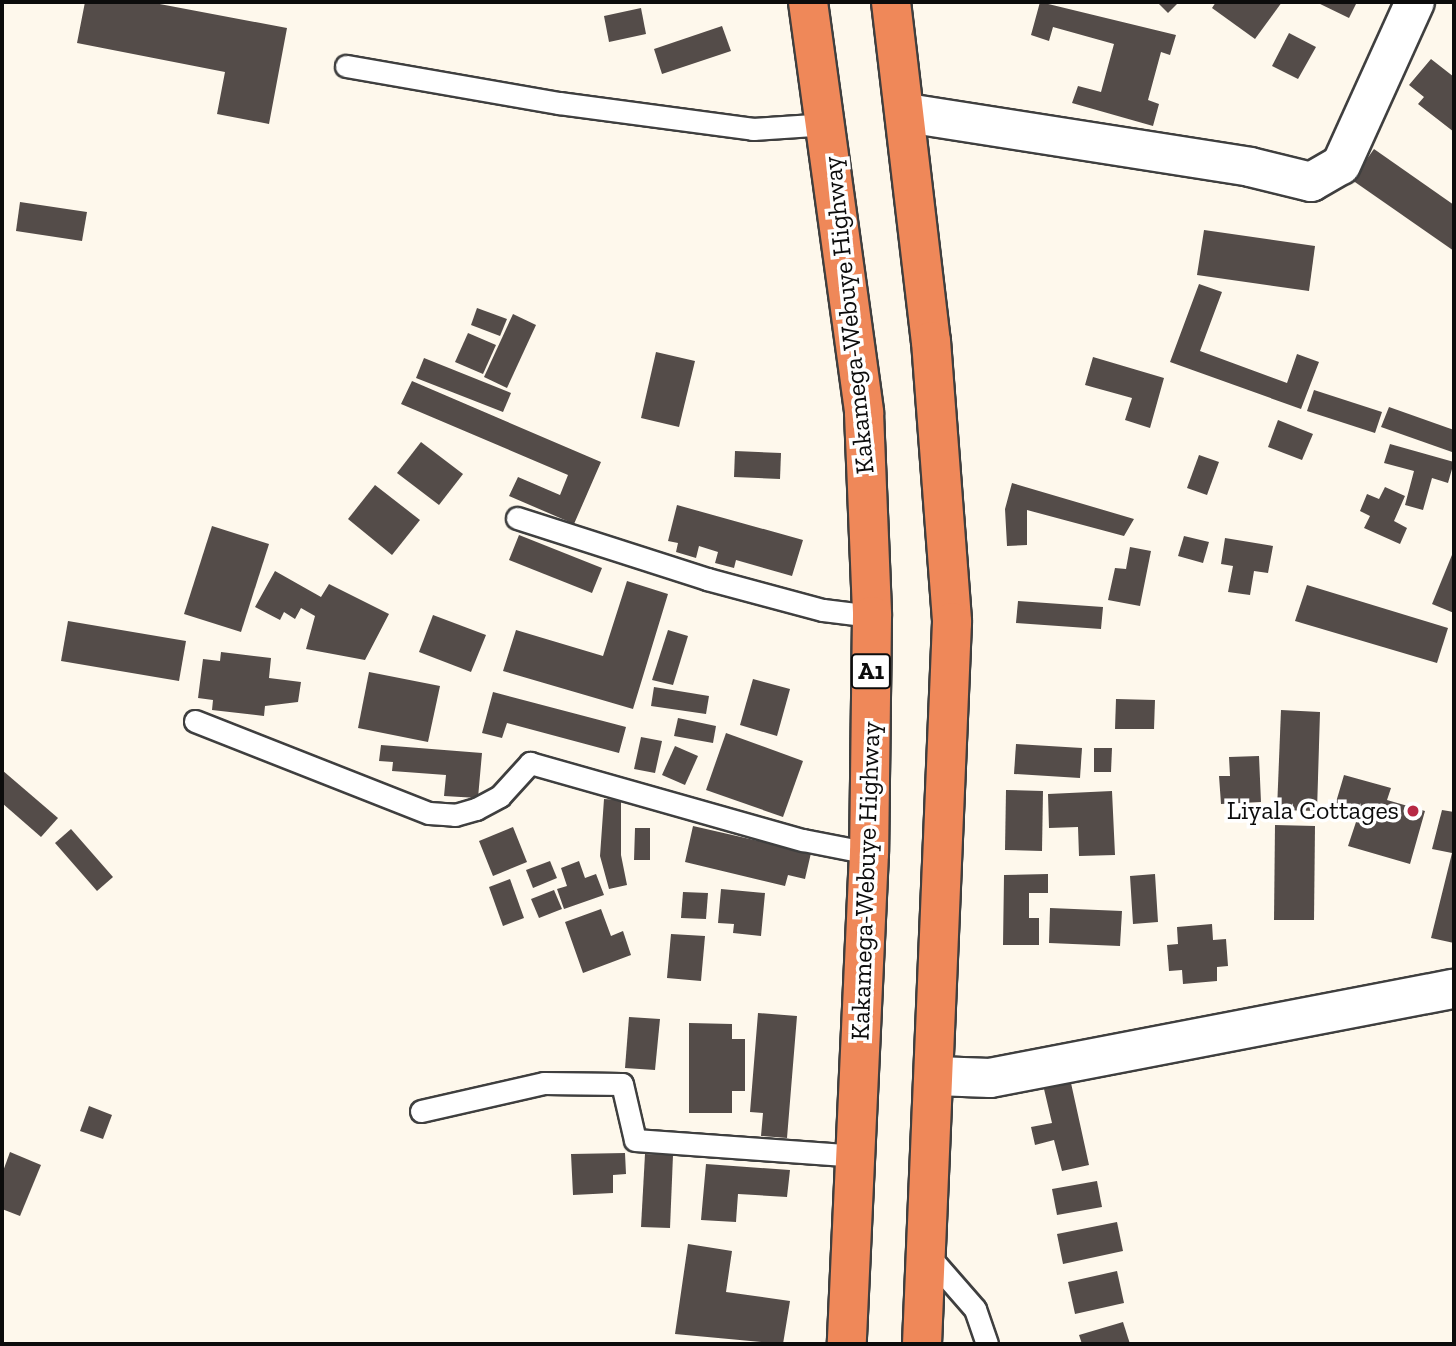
<!DOCTYPE html>
<html>
<head>
<meta charset="utf-8">
<style>
  body { margin:0 }
  #map { position:relative; width:1456px; height:1346px; overflow:hidden; background:#fef8ec; font-family:"Zilla Slab",serif }
  div>[style] { position:absolute }
  .building>* { inset:0; background:#544c49 }
  .roads { filter:drop-shadow(2px 0 #3f3f3f) drop-shadow(-2px 0 #3f3f3f) drop-shadow(0 2px #3f3f3f) drop-shadow(0 -2px #3f3f3f) }
  .lane>* { height:21px; margin:-10.5px; padding:0 10.5px; transform-origin:10.5px; border-radius:10.5px; background:#fff }
  .street>* { height:38px; margin:-19px; padding:0 19px; transform-origin:19px; border-radius:19px; background:#fff }
  .highway>* { height:38px; margin:-19px; padding:0 19px; transform-origin:19px; border-radius:19px; background:#ef8859 }
  .dots>* { width:19px; height:19px; translate:-50% -50%; box-sizing:border-box; border:4px solid #fff; border-radius:50% }
  span { translate:-50% -50%; white-space:nowrap; text-align:center; line-height:1.15; -webkit-text-stroke:7px #fff; paint-order:stroke }
  .shield-label span { padding:2px 5px; background:#fff; border:2px solid; border-radius:5px; -webkit-text-stroke-width:0 }
  .shield-label { font-size:24px; color:#0c0c0c; font-weight:700 }
  .street-label { font-size:26px; color:#0c0c0c }
  .poi-label { font-size:26px; color:#0c0c0c }
  .right { translate:-100% -50%; text-align:right }
  .frame { position:absolute; inset:0; border:4px solid #0c0c0c; pointer-events:none }
</style>
</head>
<body>
<div id="map">
  <div class="building">
    <div style="clip-path:polygon(85px 2px,149px 2px,287px 28px,269px 124px,217px 114px,225px 72px,77px 43px)"></div>
    <div style="clip-path:polygon(1040px 2px,1176px 35px,1170px 55px,1161px 52px,1148px 100px,1159px 104px,1153px 126px,1072px 103px,1078px 86px,1101px 92px,1114px 44px,1053px 27px,1049px 41px,1031px 35px)"></div>
    <div style="clip-path:polygon(1157px 2px,1179px 2px,1168px 13px)"></div>
    <div style="clip-path:polygon(1216px 2px,1282px 2px,1255px 39px,1212px 8px)"></div>
    <div style="clip-path:polygon(1316px 2px,1357px 2px,1349px 18px)"></div>
    <div style="clip-path:polygon(641px 8px,646px 34px,609px 42px,604px 16px)"></div>
    <div style="clip-path:polygon(722px 26px,731px 51px,662px 74px,654px 49px)"></div>
    <div style="clip-path:polygon(1289px 33px,1316px 47px,1298px 79px,1272px 66px)"></div>
    <div style="clip-path:polygon(1431px 59px,1454px 77px,1454px 132px,1418px 104px,1424px 97px,1409px 85px)"></div>
    <div style="clip-path:polygon(1374px 149px,1454px 205px,1454px 251px,1352px 180px)"></div>
    <div style="clip-path:polygon(20px 202px,87px 212px,82px 241px,16px 231px)"></div>
    <div style="clip-path:polygon(1204px 230px,1315px 246px,1309px 291px,1197px 275px)"></div>
    <div style="clip-path:polygon(1199px 284px,1222px 292px,1200px 351px,1287px 383px,1297px 354px,1319px 362px,1301px 409px,1170px 362px)"></div>
    <div style="clip-path:polygon(477px 308px,507px 319px,500px 336px,471px 325px)"></div>
    <div style="clip-path:polygon(513px 314px,536px 325px,507px 388px,484px 377px)"></div>
    <div style="clip-path:polygon(468px 333px,496px 345px,483px 374px,455px 362px)"></div>
    <div style="clip-path:polygon(656px 352px,695px 361px,679px 427px,641px 418px)"></div>
    <div style="clip-path:polygon(1093px 357px,1164px 378px,1150px 428px,1125px 420px,1132px 398px,1085px 385px)"></div>
    <div style="clip-path:polygon(424px 358px,511px 393px,503px 412px,416px 378px)"></div>
    <div style="clip-path:polygon(412px 381px,601px 462px,574px 524px,509px 496px,518px 477px,560px 495px,568px 475px,401px 404px)"></div>
    <div style="clip-path:polygon(1314px 390px,1382px 412px,1375px 433px,1307px 411px)"></div>
    <div style="clip-path:polygon(1389px 407px,1454px 430px,1452px 452px,1381px 427px)"></div>
    <div style="clip-path:polygon(1278px 420px,1313px 434px,1302px 460px,1268px 447px)"></div>
    <div style="clip-path:polygon(421px 442px,463px 474px,439px 505px,397px 473px)"></div>
    <div style="clip-path:polygon(1390px 444px,1454px 462px,1448px 483px,1432px 478px,1423px 510px,1405px 505px,1414px 471px,1384px 463px)"></div>
    <div style="clip-path:polygon(735px 451px,781px 453px,780px 479px,734px 477px)"></div>
    <div style="clip-path:polygon(1199px 455px,1219px 462px,1207px 495px,1187px 488px)"></div>
    <div style="clip-path:polygon(1012px 483px,1134px 519px,1124px 536px,1027px 510px,1027px 545px,1007px 546px,1005px 509px)"></div>
    <div style="clip-path:polygon(375px 485px,420px 520px,392px 555px,348px 519px)"></div>
    <div style="clip-path:polygon(1385px 487px,1405px 496px,1394px 521px,1407px 528px,1400px 544px,1364px 528px,1370px 516px,1360px 511px,1367px 494px,1379px 499px)"></div>
    <div style="clip-path:polygon(677px 505px,803px 540px,792px 576px,736px 560px,734px 568px,715px 563px,718px 552px,699px 546px,696px 558px,676px 552px,678px 543px,668px 541px)"></div>
    <div style="clip-path:polygon(212px 526px,269px 544px,241px 632px,184px 614px)"></div>
    <div style="clip-path:polygon(519px 535px,602px 568px,592px 593px,509px 560px)"></div>
    <div style="clip-path:polygon(1184px 536px,1209px 542px,1203px 563px,1178px 556px)"></div>
    <div style="clip-path:polygon(1225px 538px,1273px 546px,1268px 573px,1254px 571px,1250px 595px,1228px 592px,1233px 566px,1221px 564px)"></div>
    <div style="clip-path:polygon(1130px 547px,1151px 551px,1140px 606px,1108px 600px,1115px 568px,1126px 569px)"></div>
    <div style="clip-path:polygon(1454px 550px,1454px 613px,1432px 604px)"></div>
    <div style="clip-path:polygon(275px 571px,321px 597px,329px 584px,389px 614px,365px 660px,306px 649px,315px 616px,301px 608px,295px 619px,284px 612px,280px 620px,255px 607px)"></div>
    <div style="clip-path:polygon(627px 581px,668px 594px,633px 709px,503px 671px,516px 630px,603px 656px)"></div>
    <div style="clip-path:polygon(1307px 585px,1448px 628px,1437px 663px,1295px 621px)"></div>
    <div style="clip-path:polygon(1018px 601px,1103px 607px,1101px 629px,1016px 623px)"></div>
    <div style="clip-path:polygon(433px 615px,486px 635px,471px 672px,419px 652px)"></div>
    <div style="clip-path:polygon(68px 621px,186px 641px,179px 681px,61px 661px)"></div>
    <div style="clip-path:polygon(668px 630px,688px 636px,673px 685px,652px 680px)"></div>
    <div style="clip-path:polygon(221px 652px,271px 658px,269px 678px,301px 682px,298px 702px,265px 706px,264px 716px,212px 710px,213px 700px,198px 698px,203px 659px,220px 661px)"></div>
    <div style="clip-path:polygon(369px 672px,440px 686px,428px 742px,358px 728px)"></div>
    <div style="clip-path:polygon(753px 679px,790px 689px,777px 736px,740px 725px)"></div>
    <div style="clip-path:polygon(654px 687px,709px 696px,706px 714px,651px 706px)"></div>
    <div style="clip-path:polygon(493px 692px,626px 727px,619px 753px,507px 723px,502px 738px,482px 733px)"></div>
    <div style="clip-path:polygon(1116px 699px,1155px 700px,1154px 729px,1115px 729px)"></div>
    <div style="clip-path:polygon(1281px 710px,1320px 712px,1317px 811px,1277px 810px)"></div>
    <div style="clip-path:polygon(678px 718px,716px 726px,713px 743px,674px 736px)"></div>
    <div style="clip-path:polygon(726px 733px,803px 761px,783px 817px,706px 790px)"></div>
    <div style="clip-path:polygon(641px 737px,662px 741px,655px 773px,634px 769px)"></div>
    <div style="clip-path:polygon(1016px 744px,1082px 748px,1080px 778px,1014px 774px)"></div>
    <div style="clip-path:polygon(381px 745px,482px 753px,478px 798px,444px 796px,446px 775px,392px 771px,393px 762px,379px 761px)"></div>
    <div style="clip-path:polygon(675px 746px,698px 756px,685px 785px,662px 775px)"></div>
    <div style="clip-path:polygon(1094px 748px,1112px 748px,1111px 772px,1094px 772px)"></div>
    <div style="clip-path:polygon(1259px 756px,1261px 802px,1221px 804px,1219px 776px,1230px 776px,1229px 757px)"></div>
    <div style="clip-path:polygon(2px 770px,58px 818px,41px 837px,2px 803px)"></div>
    <div style="clip-path:polygon(1344px 775px,1391px 788px,1387px 800px,1425px 811px,1410px 864px,1348px 846px,1358px 816px,1334px 809px)"></div>
    <div style="clip-path:polygon(1006px 790px,1043px 791px,1042px 851px,1005px 850px)"></div>
    <div style="clip-path:polygon(1112px 791px,1115px 855px,1079px 856px,1078px 827px,1049px 828px,1048px 794px)"></div>
    <div style="clip-path:polygon(604px 799px,621px 800px,621px 855px,627px 885px,609px 889px,600px 856px)"></div>
    <div style="clip-path:polygon(1442px 810px,1454px 812px,1454px 943px,1431px 938px,1452px 853px,1432px 849px)"></div>
    <div style="clip-path:polygon(1275px 825px,1315px 826px,1314px 920px,1274px 920px)"></div>
    <div style="clip-path:polygon(693px 826px,811px 853px,805px 879px,788px 875px,785px 886px,685px 862px)"></div>
    <div style="clip-path:polygon(513px 827px,527px 862px,493px 876px,479px 841px)"></div>
    <div style="clip-path:polygon(635px 828px,650px 828px,650px 860px,634px 860px)"></div>
    <div style="clip-path:polygon(71px 829px,113px 877px,97px 891px,55px 843px)"></div>
    <div style="clip-path:polygon(550px 861px,557px 878px,533px 888px,526px 870px)"></div>
    <div style="clip-path:polygon(579px 861px,585px 878px,596px 874px,604px 895px,564px 909px,557px 889px,567px 886px,561px 868px)"></div>
    <div style="clip-path:polygon(1048px 874px,1048px 893px,1029px 893px,1029px 918px,1039px 918px,1039px 945px,1003px 945px,1004px 875px)"></div>
    <div style="clip-path:polygon(1155px 874px,1158px 922px,1133px 924px,1130px 876px)"></div>
    <div style="clip-path:polygon(510px 879px,524px 918px,503px 926px,489px 887px)"></div>
    <div style="clip-path:polygon(721px 889px,765px 893px,761px 936px,733px 933px,734px 924px,718px 923px)"></div>
    <div style="clip-path:polygon(554px 890px,562px 909px,539px 918px,531px 899px)"></div>
    <div style="clip-path:polygon(683px 892px,708px 893px,706px 919px,681px 918px)"></div>
    <div style="clip-path:polygon(1050px 908px,1122px 911px,1120px 946px,1049px 943px)"></div>
    <div style="clip-path:polygon(601px 909px,611px 936px,623px 931px,631px 955px,583px 973px,565px 922px)"></div>
    <div style="clip-path:polygon(1212px 924px,1213px 940px,1226px 939px,1228px 966px,1217px 967px,1217px 981px,1183px 984px,1182px 970px,1169px 971px,1167px 945px,1178px 944px,1177px 927px)"></div>
    <div style="clip-path:polygon(671px 934px,705px 936px,701px 981px,667px 978px)"></div>
    <div style="clip-path:polygon(758px 1013px,797px 1016px,787px 1138px,761px 1136px,763px 1113px,750px 1112px)"></div>
    <div style="clip-path:polygon(629px 1017px,660px 1019px,655px 1070px,625px 1068px)"></div>
    <div style="clip-path:polygon(689px 1023px,732px 1024px,732px 1039px,745px 1039px,745px 1091px,732px 1091px,732px 1113px,689px 1113px)"></div>
    <div style="clip-path:polygon(1071px 1083px,1089px 1165px,1062px 1171px,1054px 1140px,1035px 1145px,1031px 1127px,1052px 1123px,1044px 1089px)"></div>
    <div style="clip-path:polygon(89px 1106px,112px 1115px,103px 1139px,80px 1131px)"></div>
    <div style="clip-path:polygon(10px 1152px,41px 1165px,20px 1216px,2px 1209px,2px 1174px)"></div>
    <div style="clip-path:polygon(625px 1153px,626px 1174px,613px 1175px,613px 1193px,573px 1195px,571px 1154px)"></div>
    <div style="clip-path:polygon(645px 1154px,673px 1155px,670px 1228px,641px 1227px)"></div>
    <div style="clip-path:polygon(706px 1164px,790px 1170px,787px 1197px,738px 1194px,736px 1222px,701px 1220px)"></div>
    <div style="clip-path:polygon(1097px 1181px,1102px 1207px,1057px 1215px,1052px 1189px)"></div>
    <div style="clip-path:polygon(1117px 1222px,1123px 1251px,1063px 1264px,1057px 1234px)"></div>
    <div style="clip-path:polygon(688px 1244px,732px 1251px,726px 1292px,790px 1301px,783px 1344px,675px 1334px)"></div>
    <div style="clip-path:polygon(1117px 1271px,1124px 1303px,1075px 1314px,1068px 1282px)"></div>
    <div style="clip-path:polygon(1123px 1322px,1130px 1344px,1082px 1344px,1079px 1335px)"></div>
  </div>
  <div class="roads">
    <div class="lane">
      <div style="left:346px;top:66px;width:216px;rotate:9.9deg"></div>
      <div style="left:559px;top:103px;width:196px;rotate:7.6deg"></div>
      <div style="left:753px;top:129px;width:75px;rotate:-3.8deg"></div>
      <div style="left:517px;top:518px;width:200px;rotate:17.8deg"></div>
      <div style="left:707px;top:579px;width:120px;rotate:15deg"></div>
      <div style="left:823px;top:610px;width:49px;rotate:7deg"></div>
      <div style="left:195px;top:721px;width:251px;rotate:21.5deg"></div>
      <div style="left:429px;top:813px;width:26px;rotate:4deg"></div>
      <div style="left:455px;top:815px;width:22px;rotate:-16deg"></div>
      <div style="left:476px;top:809px;width:27px;rotate:-28deg"></div>
      <div style="left:500px;top:796px;width:45px;rotate:-47.7deg"></div>
      <div style="left:530px;top:763px;width:284px;rotate:15.8deg"></div>
      <div style="left:803px;top:840px;width:67px;rotate:11.1deg"></div>
      <div style="left:421px;top:1111px;width:126px;rotate:-12.8deg"></div>
      <div style="left:544px;top:1083px;width:78px;rotate:0.7deg"></div>
      <div style="left:622px;top:1084px;width:57px;rotate:76.9deg"></div>
      <div style="left:635px;top:1140px;width:224px;rotate:4.1deg"></div>
      <div style="left:927px;top:1254px;width:73px;rotate:48.9deg"></div>
      <div style="left:975px;top:1309px;width:37px;rotate:71deg"></div>
    </div>
    <div class="street">
      <div style="left:907px;top:113px;width:347px;rotate:8.9deg"></div>
      <div style="left:1250px;top:167px;width:63px;rotate:13.8deg"></div>
      <div style="left:1311px;top:182px;width:34px;rotate:-30deg"></div>
      <div style="left:1341px;top:165px;width:179px;rotate:-65.6deg"></div>
      <div style="left:936px;top:1076px;width:54px;rotate:2.1deg"></div>
      <div style="left:990px;top:1078px;width:472px;rotate:-10.9deg"></div>
    </div>
    <div class="highway">
      <div style="left:808px;top:2px;width:415px;rotate:82.2deg"></div>
      <div style="left:864px;top:413px;width:203px;rotate:87.7deg"></div>
      <div style="left:872px;top:616px;width:237px;rotate:90.7deg"></div>
      <div style="left:869px;top:853px;width:491px;rotate:92.6deg"></div>
      <div style="left:891px;top:2px;width:341px;rotate:83.3deg"></div>
      <div style="left:931px;top:341px;width:282px;rotate:85.7deg"></div>
      <div style="left:952px;top:622px;width:723px;rotate:92.38deg"></div>
    </div>
  </div>
  <div class="dots">
    <div style="left:1413px;top:811px;background:#b72945"></div>
  </div>
  <div class="shield-label">
    <span style="left:871px;top:671px">A1</span>
  </div>
  <div class="street-label">
    <span style="left:849px;top:315px;rotate:-96deg">Kakamega-Webuye Highway</span>
    <span style="left:866px;top:881px;rotate:-88deg">Kakamega-Webuye Highway</span>
  </div>
  <div class="poi-label">
    <span class="right" style="left:1399px;top:811px">Liyala Cottages</span>
  </div>
  <div class="frame"></div>
</div>
</body>
</html>
